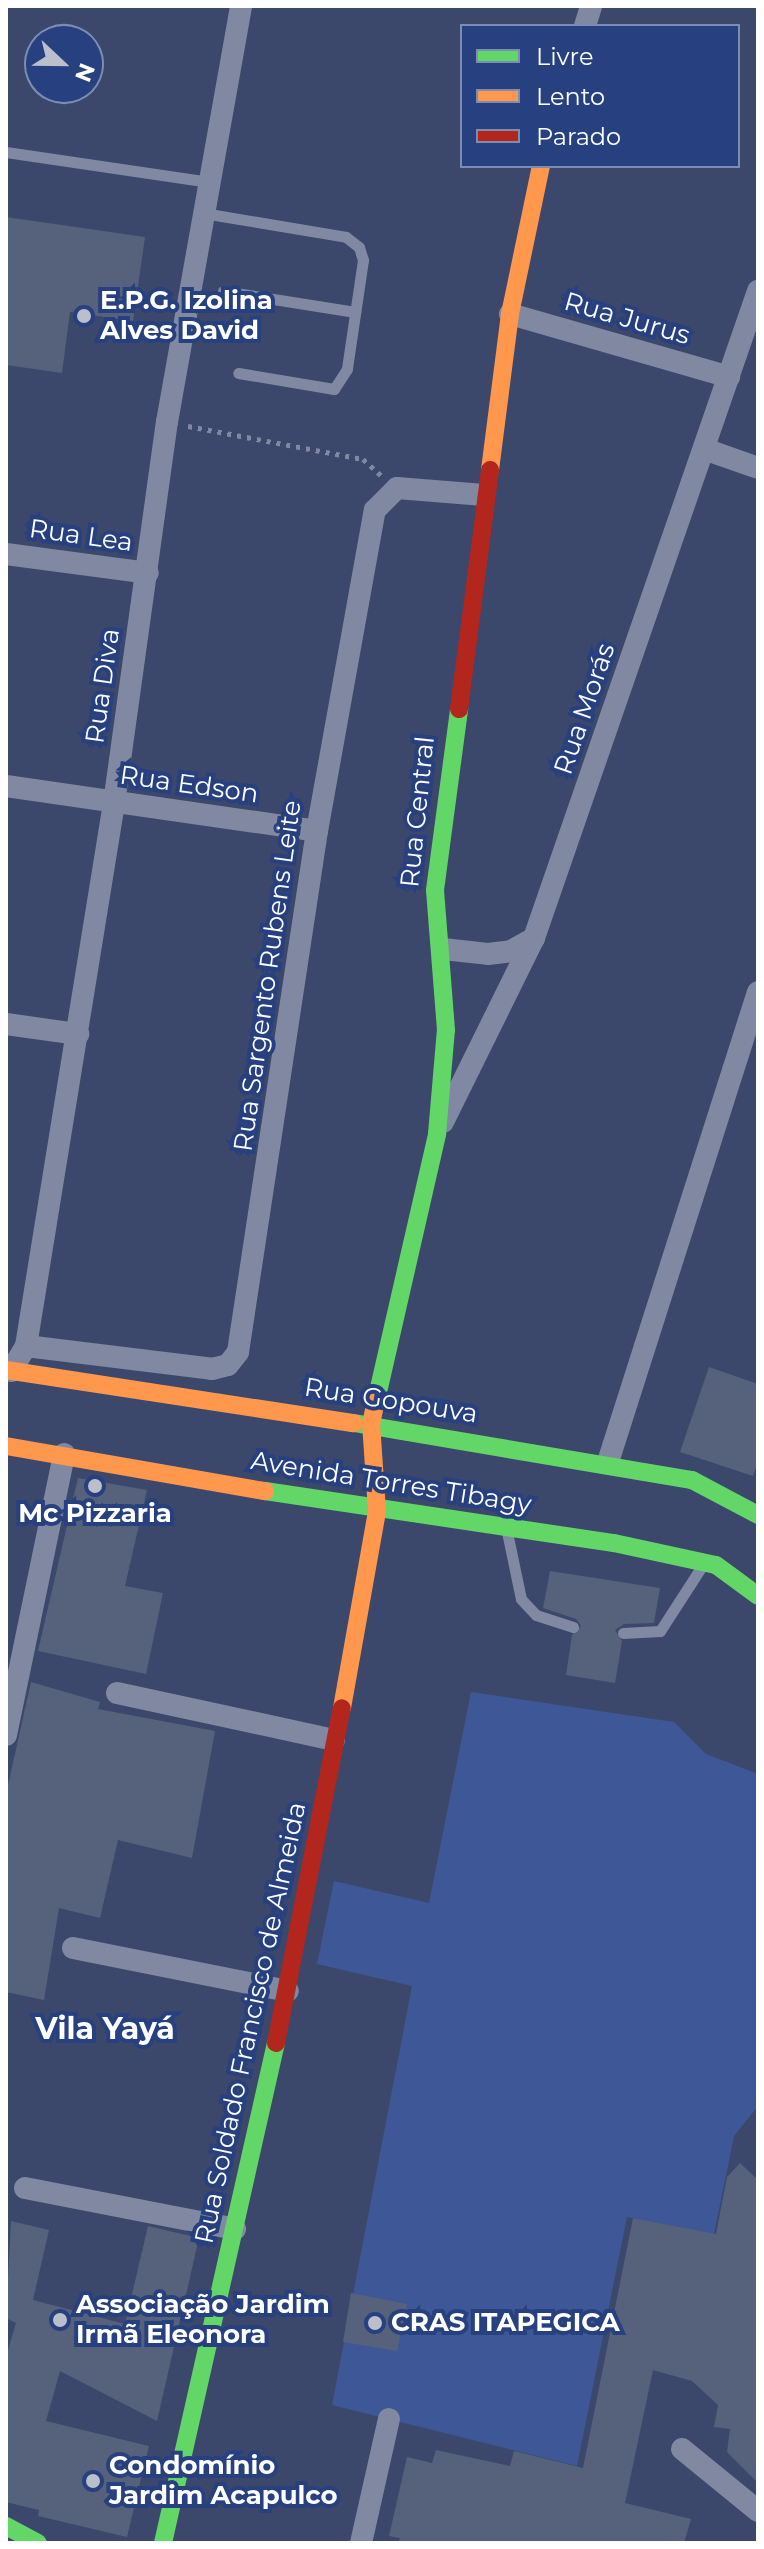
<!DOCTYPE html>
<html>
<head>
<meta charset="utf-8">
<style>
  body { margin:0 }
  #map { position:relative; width:764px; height:2549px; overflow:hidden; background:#3b486b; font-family:Montserrat,sans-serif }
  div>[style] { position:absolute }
  .green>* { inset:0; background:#3e5897 }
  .building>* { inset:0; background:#56617c }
  .path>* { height:5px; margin-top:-2.5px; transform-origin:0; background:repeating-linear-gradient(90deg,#8089a1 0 4px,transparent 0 10px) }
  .lane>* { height:11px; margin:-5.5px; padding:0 5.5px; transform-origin:5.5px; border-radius:5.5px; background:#8089a1 }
  .street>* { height:22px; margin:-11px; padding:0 11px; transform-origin:11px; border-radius:11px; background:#8089a1 }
  .fast>* { height:18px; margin:-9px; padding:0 9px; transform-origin:9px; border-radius:9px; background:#63d668 }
  .slow>* { height:18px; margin:-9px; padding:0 9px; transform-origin:9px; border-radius:9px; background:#ff974d }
  .jam>* { height:18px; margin:-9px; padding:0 9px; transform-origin:9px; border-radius:9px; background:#b3261e }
  .dots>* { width:22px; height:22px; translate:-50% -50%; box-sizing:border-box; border:4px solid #27407f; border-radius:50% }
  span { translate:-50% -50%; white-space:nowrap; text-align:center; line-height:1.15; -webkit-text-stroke:8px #27407f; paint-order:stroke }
  .poi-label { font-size:26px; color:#fff; font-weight:700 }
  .left { translate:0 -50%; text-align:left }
  .street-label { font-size:26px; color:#fff }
  .quarter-label { font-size:30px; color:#fff; font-weight:700 }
  .frame { position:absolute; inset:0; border:8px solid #fff; pointer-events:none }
  .legend { position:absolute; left:460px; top:24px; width:280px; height:144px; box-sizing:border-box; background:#27407f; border:2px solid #7d8cb2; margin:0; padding:10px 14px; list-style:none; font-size:24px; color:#fff }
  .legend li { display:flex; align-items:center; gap:16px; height:40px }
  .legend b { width:40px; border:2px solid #7d8cb2 }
  .north { position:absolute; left:24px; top:24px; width:80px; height:80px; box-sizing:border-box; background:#27407f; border:2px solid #7d8cb2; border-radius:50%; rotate:112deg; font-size:22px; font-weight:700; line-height:32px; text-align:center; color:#fff }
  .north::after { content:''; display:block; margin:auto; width:28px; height:36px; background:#babfcb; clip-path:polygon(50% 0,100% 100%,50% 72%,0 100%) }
</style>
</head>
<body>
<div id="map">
  <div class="green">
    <div style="clip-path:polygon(471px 1692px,674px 1722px,706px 1754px,758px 1774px,758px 2106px,734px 2136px,714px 2234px,627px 2217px,577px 2466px,332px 2405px,412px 1986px,317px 1964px,334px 1881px,429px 1903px)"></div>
  </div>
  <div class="building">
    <div style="clip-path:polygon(6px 217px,145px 237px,133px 321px,70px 312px,62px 373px,6px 365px)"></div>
    <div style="clip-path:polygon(709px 1367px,758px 1384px,758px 1462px,753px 1476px,680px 1452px)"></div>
    <div style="clip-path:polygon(78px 1478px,147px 1490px,125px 1586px,163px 1593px,146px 1674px,38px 1651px)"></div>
    <div style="clip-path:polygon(550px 1571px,660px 1588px,654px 1623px,624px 1624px,615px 1630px,622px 1641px,615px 1683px,566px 1675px,572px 1635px,581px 1626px,576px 1619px,543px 1608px)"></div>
    <div style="clip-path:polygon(31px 1682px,100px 1702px,98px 1709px,215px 1731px,192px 1858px,118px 1840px,100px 1918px,59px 1908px,44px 2000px,6px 1992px,6px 1794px)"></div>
    <div style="clip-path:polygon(740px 2163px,758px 2180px,758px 2483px,727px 2452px,730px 2429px,714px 2427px,718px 2405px,692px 2381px,653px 2370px,625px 2503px,691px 2519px,684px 2543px,398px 2543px,400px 2538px,389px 2536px,407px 2457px,432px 2463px,436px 2450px,510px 2466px,514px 2451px,583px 2468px,633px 2218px,716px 2234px,727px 2177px)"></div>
    <div style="clip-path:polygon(11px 2221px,49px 2230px,33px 2300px,125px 2324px,148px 2226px,199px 2238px,157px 2421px,60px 2371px,46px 2421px,149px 2446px,127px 2537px,38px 2516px,39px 2510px,6px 2502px,6px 2357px,16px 2323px,6px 2318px)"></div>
    <div style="clip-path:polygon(351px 2293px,407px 2304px,397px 2351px,343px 2342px)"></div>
  </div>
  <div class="path">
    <div style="left:188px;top:426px;width:178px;rotate:10.7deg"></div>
    <div style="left:363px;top:459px;width:24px;rotate:42deg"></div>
  </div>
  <div class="lane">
    <div style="left:6px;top:152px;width:204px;rotate:8.4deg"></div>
    <div style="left:203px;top:213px;width:145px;rotate:9.5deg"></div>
    <div style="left:346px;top:237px;width:16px;rotate:38deg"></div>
    <div style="left:359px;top:247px;width:14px;rotate:73deg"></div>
    <div style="left:363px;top:260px;width:110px;rotate:98.4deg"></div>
    <div style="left:347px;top:369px;width:24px;rotate:123deg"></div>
    <div style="left:334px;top:389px;width:97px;rotate:-170.5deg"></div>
    <div style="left:223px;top:291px;width:134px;rotate:9deg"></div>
    <div style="left:507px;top:1532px;width:68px;rotate:78.2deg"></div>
    <div style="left:521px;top:1599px;width:22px;rotate:47deg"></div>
    <div style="left:536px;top:1615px;width:39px;rotate:18deg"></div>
    <div style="left:623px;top:1633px;width:37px;rotate:-3deg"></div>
    <div style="left:660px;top:1631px;width:77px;rotate:-57.1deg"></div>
  </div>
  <div class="street">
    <div style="left:585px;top:26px;width:21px;rotate:-73deg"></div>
    <div style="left:510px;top:314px;width:228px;rotate:16deg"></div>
    <div style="left:707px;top:450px;width:54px;rotate:19.4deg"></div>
    <div style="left:6px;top:554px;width:143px;rotate:7.6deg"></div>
    <div style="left:6px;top:786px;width:314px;rotate:8.2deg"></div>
    <div style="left:443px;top:949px;width:45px;rotate:6.3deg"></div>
    <div style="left:488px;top:954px;width:23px;rotate:-7deg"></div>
    <div style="left:511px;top:951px;width:26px;rotate:-29deg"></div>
    <div style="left:6px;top:1024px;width:73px;rotate:7.9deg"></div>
    <div style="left:443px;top:1122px;width:205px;rotate:-63.7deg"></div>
    <div style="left:534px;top:938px;width:685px;rotate:-70.9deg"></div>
    <div style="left:26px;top:1346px;width:187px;rotate:7deg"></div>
    <div style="left:212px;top:1369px;width:16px;rotate:-14deg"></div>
    <div style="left:228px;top:1365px;width:16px;rotate:-52deg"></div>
    <div style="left:238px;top:1352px;width:527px;rotate:-81.38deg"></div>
    <div style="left:317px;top:831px;width:326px;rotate:-79.8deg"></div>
    <div style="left:375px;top:510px;width:31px;rotate:-45deg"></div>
    <div style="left:397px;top:488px;width:87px;rotate:4.6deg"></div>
    <div style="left:11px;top:1371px;width:29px;rotate:-59deg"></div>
    <div style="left:26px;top:1346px;width:550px;rotate:-80.79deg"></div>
    <div style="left:114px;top:803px;width:385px;rotate:-82.1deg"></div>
    <div style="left:167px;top:422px;width:423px;rotate:-79.9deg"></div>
    <div style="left:608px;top:1462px;width:493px;rotate:-72.3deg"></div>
    <div style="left:117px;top:1693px;width:222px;rotate:12.2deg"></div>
    <div style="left:6px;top:1735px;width:287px;rotate:-78.3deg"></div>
    <div style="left:73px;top:1948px;width:219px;rotate:11.3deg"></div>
    <div style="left:25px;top:2188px;width:214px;rotate:11deg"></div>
    <div style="left:682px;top:2449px;width:98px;rotate:39.2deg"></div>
    <div style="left:361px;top:2543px;width:127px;rotate:-77.3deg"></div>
  </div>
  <div class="fast">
    <div style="left:376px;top:1401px;width:274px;rotate:-77.1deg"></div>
    <div style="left:437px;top:1134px;width:104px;rotate:-85.1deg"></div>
    <div style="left:446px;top:1030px;width:140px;rotate:-94.5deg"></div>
    <div style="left:435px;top:890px;width:183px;rotate:-82.4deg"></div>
    <div style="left:354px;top:1423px;width:343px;rotate:9.6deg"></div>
    <div style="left:692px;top:1480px;width:75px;rotate:27.9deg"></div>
    <div style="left:265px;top:1491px;width:353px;rotate:8.5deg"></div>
    <div style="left:614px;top:1543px;width:104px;rotate:12.2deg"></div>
    <div style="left:716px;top:1565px;width:52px;rotate:36.4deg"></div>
    <div style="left:6px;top:2526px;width:36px;rotate:28deg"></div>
    <div style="left:163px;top:2543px;width:513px;rotate:-77.27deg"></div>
  </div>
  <div class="slow">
    <div style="left:490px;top:470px;width:157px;rotate:-82.7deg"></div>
    <div style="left:510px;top:314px;width:151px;rotate:-78.2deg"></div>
    <div style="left:6px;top:1370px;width:352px;rotate:8.7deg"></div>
    <div style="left:6px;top:1446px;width:263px;rotate:9.9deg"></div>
    <div style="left:342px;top:1708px;width:200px;rotate:-79.9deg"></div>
    <div style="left:377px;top:1511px;width:87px;rotate:-93.9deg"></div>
    <div style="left:371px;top:1424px;width:24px;rotate:-78deg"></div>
  </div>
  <div class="jam">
    <div style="left:459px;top:709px;width:241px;rotate:-82.6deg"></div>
    <div style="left:276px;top:2043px;width:341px;rotate:-78.9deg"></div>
  </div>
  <div class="dots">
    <div style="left:84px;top:316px;background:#babfcb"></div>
    <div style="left:95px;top:1486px;background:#babfcb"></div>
    <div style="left:60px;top:2320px;background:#babfcb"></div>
    <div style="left:375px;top:2323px;background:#babfcb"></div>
    <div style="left:93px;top:2481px;background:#babfcb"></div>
  </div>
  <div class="poi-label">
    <span class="left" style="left:100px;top:316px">E.P.G. Izolina<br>Alves David</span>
    <span style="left:95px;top:1514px">Mc Pizzaria</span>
    <span class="left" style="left:76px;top:2320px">Associação Jardim<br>Irmã Eleonora</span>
    <span class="left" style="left:391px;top:2323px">CRAS ITAPEGICA</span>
    <span class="left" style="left:109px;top:2481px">Condomínio<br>Jardim Acapulco</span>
  </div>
  <div class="street-label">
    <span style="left:627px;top:319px;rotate:16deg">Rua Jurus</span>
    <span style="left:81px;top:536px;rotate:8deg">Rua Lea</span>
    <span style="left:103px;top:686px;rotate:-82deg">Rua Diva</span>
    <span style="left:585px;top:709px;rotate:-71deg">Rua Morás</span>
    <span style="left:189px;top:785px;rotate:8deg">Rua Edson</span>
    <span style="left:418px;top:812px;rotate:-84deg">Rua Central</span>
    <span style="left:268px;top:976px;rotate:-82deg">Rua Sargento Rubens Leite</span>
    <span style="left:391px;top:1401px;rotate:9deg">Rua Gopouva</span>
    <span style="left:391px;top:1483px;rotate:9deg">Avenida Torres Tibagy</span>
    <span style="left:251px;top:2023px;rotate:-78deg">Rua Soldado Francisco de Almeida</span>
  </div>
  <div class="quarter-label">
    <span style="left:105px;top:2029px">Vila Yayá</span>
  </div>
  <div class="frame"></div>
  <ul class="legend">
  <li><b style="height:10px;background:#63d668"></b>Livre</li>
  <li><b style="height:10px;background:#ff974d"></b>Lento</li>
  <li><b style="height:10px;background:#b3261e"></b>Parado</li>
  </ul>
  <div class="north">N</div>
</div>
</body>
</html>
